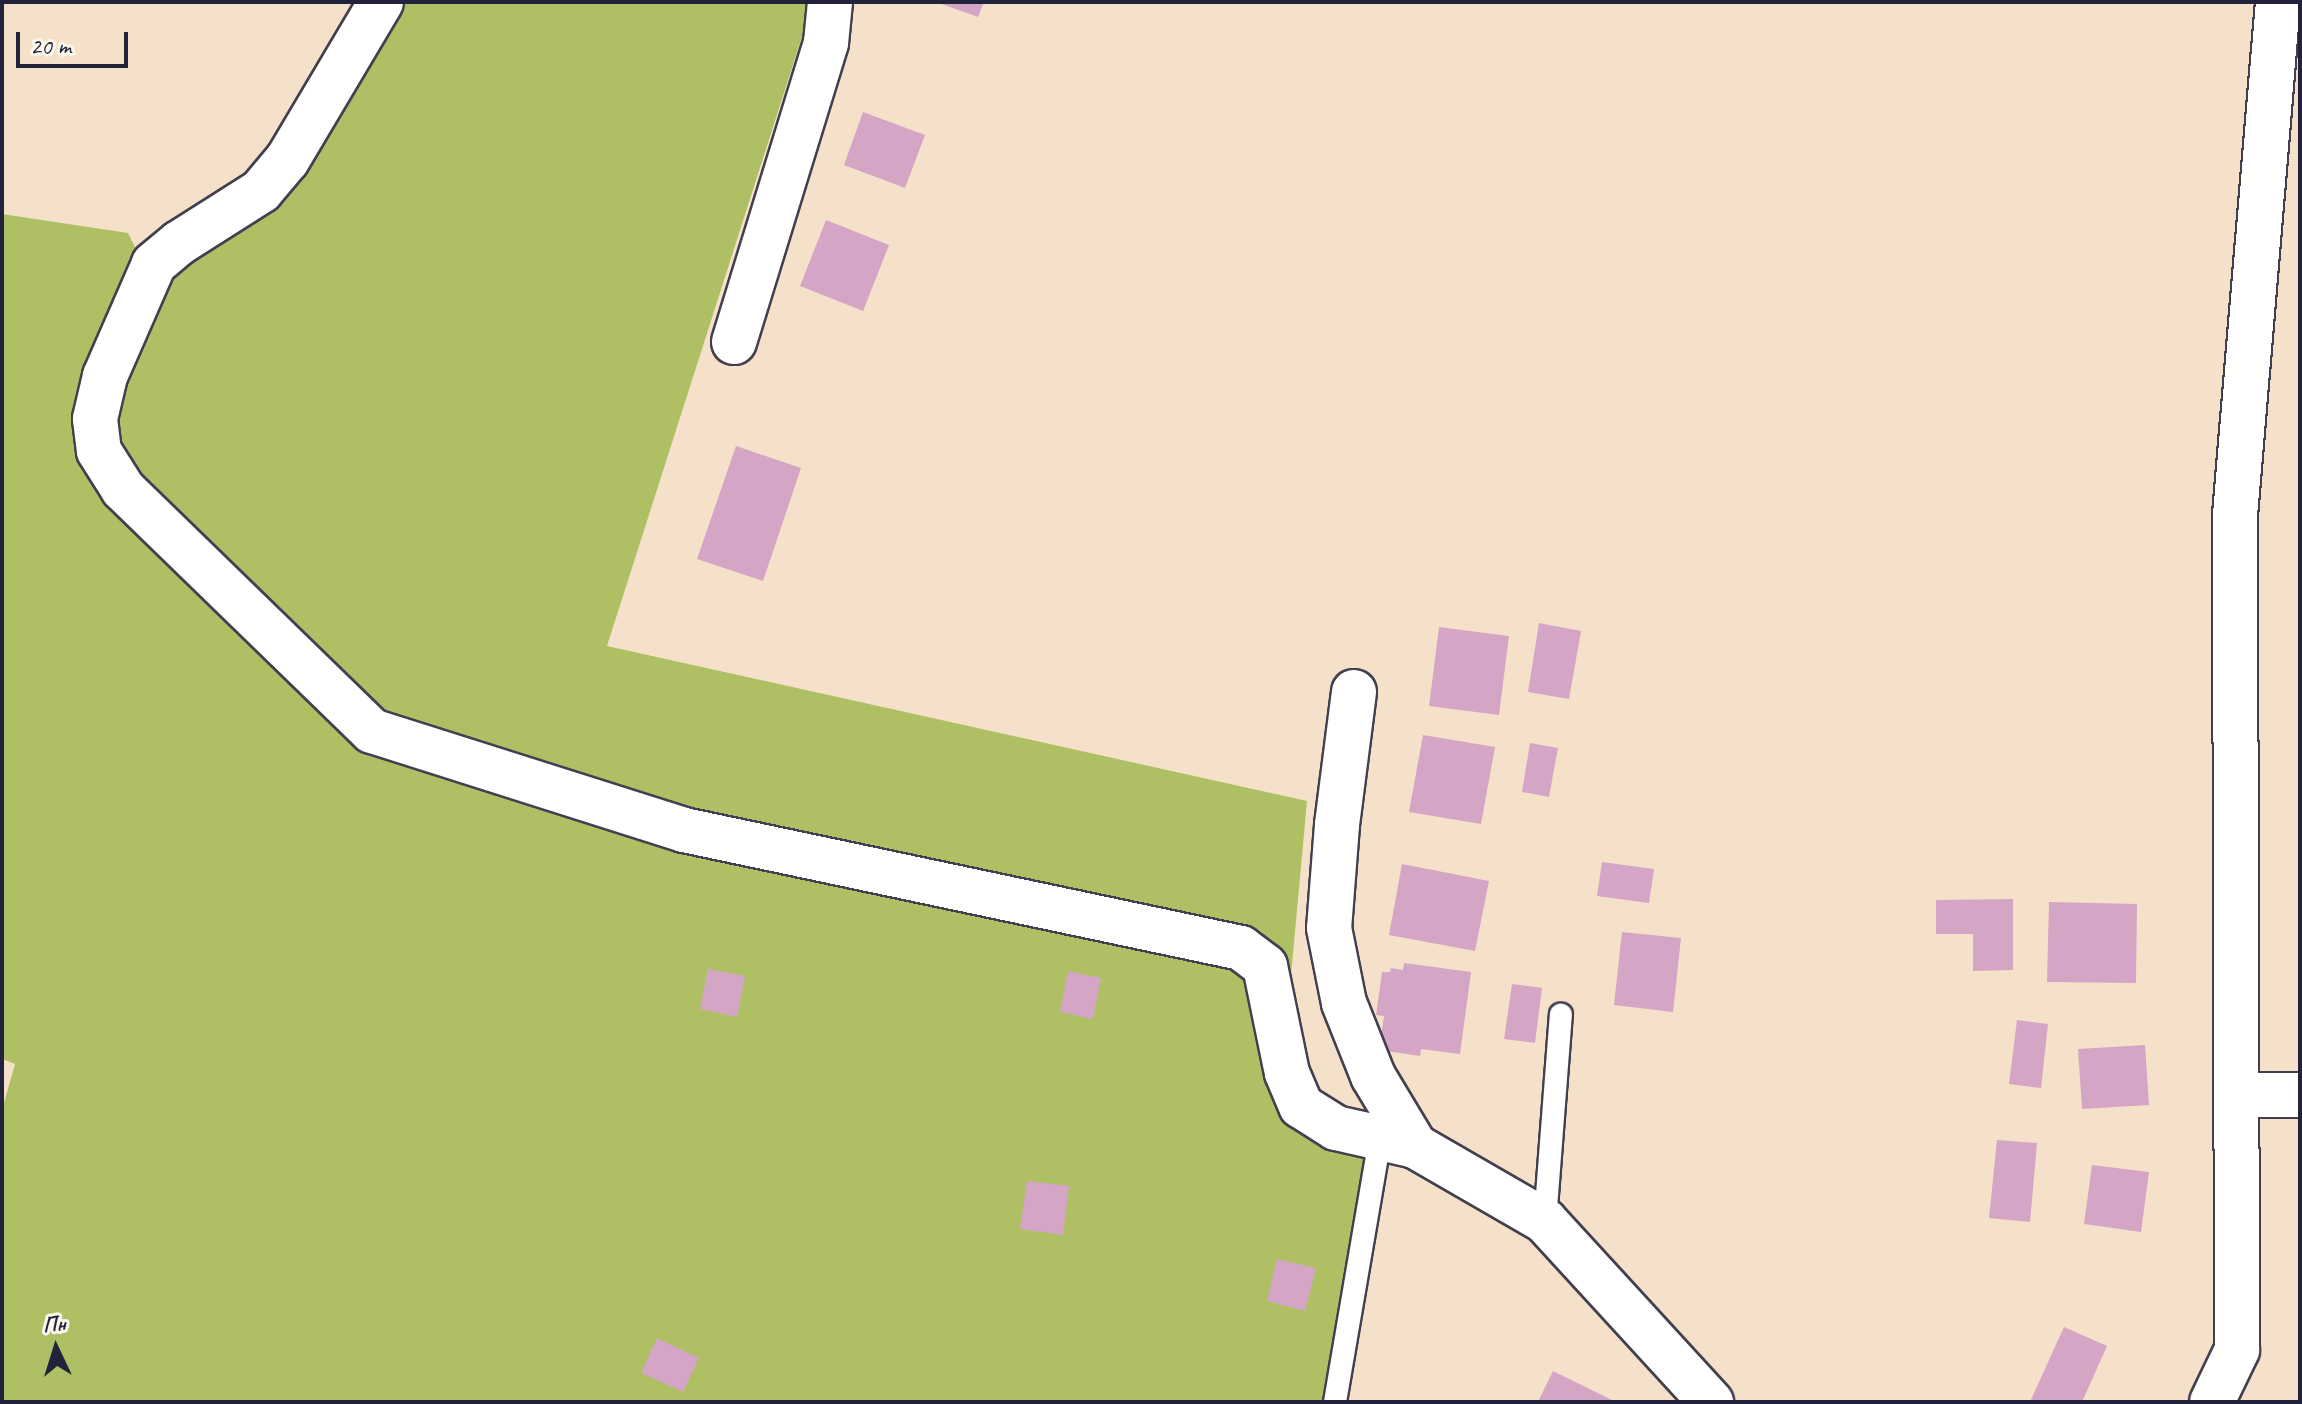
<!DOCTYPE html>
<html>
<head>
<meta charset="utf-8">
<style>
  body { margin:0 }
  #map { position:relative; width:2302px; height:1404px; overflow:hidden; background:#f5e1c9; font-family:Caveat,sans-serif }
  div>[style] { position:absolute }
  .green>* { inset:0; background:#aec063 }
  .building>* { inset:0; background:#d5a5c5 }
  .roads { filter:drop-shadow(2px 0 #423f50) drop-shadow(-2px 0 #423f50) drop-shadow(0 2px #423f50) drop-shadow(0 -2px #423f50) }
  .service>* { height:22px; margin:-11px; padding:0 11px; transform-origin:11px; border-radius:11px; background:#fff }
  .minor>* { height:44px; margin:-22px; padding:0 22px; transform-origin:22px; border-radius:22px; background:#fff }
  span { translate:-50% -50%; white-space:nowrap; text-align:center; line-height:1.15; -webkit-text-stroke:7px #fbf7ec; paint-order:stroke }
  .frame { position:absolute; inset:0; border:4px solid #22223b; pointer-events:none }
  .north { position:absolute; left:16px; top:1308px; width:80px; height:80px; -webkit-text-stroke:6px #fbf7ec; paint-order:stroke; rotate:356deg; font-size:22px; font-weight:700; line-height:32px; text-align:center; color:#22223b }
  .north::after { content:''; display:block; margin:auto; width:28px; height:36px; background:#22223b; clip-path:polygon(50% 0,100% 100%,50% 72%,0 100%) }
  .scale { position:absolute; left:16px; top:32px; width:112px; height:36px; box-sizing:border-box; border:4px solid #22223b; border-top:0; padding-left:10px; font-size:24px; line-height:28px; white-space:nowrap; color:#22223b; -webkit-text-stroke:6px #fbf7ec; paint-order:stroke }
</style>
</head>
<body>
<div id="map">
  <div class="green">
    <div style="clip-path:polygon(401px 2px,813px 2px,607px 646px,1307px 801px,1287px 1019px,1321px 1102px,1392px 1131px,1336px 1402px,2px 1402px,2px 1110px,15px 1064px,2px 1059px,2px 214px,128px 233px,141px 259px,248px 209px)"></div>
  </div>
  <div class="building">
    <div style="clip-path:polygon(936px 2px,984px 2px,978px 17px)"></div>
    <div style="clip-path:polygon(863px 112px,925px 135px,905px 188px,844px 165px)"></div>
    <div style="clip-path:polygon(826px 220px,889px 245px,863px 311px,800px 286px)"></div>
    <div style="clip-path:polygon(736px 446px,801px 468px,763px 581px,697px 559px)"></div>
    <div style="clip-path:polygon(1539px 623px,1581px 631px,1569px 699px,1528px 692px)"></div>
    <div style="clip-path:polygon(1439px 627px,1509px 636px,1499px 715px,1429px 706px)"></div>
    <div style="clip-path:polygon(1423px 735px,1495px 747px,1481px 824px,1409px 812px)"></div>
    <div style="clip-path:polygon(1530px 743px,1558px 748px,1549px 797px,1522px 792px)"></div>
    <div style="clip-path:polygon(1602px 862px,1654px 869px,1649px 903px,1597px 896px)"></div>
    <div style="clip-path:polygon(1402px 864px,1489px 881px,1475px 951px,1389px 935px)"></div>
    <div style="clip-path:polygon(2013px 899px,2013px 970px,1973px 971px,1973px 934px,1936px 934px,1936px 900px)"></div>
    <div style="clip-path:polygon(2049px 902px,2137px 904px,2136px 983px,2047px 982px)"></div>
    <div style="clip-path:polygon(1622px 932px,1681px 938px,1673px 1012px,1614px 1005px)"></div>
    <div style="clip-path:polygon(1404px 963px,1471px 972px,1460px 1054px,1421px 1049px,1420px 1056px,1379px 1050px,1384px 1016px,1376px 1015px,1382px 972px,1390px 972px,1391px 968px,1403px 970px)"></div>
    <div style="clip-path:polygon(708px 969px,745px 976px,737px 1017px,700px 1009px)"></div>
    <div style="clip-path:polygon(1068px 971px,1101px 978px,1093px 1019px,1060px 1012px)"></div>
    <div style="clip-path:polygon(1512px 984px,1542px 988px,1535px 1043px,1504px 1039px)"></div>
    <div style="clip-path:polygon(2017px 1020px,2048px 1024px,2041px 1088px,2009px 1084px)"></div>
    <div style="clip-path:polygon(2145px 1045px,2149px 1105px,2082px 1109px,2078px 1049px)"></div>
    <div style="clip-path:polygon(1997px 1140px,2037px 1143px,2030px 1222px,1989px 1218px)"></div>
    <div style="clip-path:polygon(2092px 1165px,2149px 1172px,2141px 1232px,2084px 1224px)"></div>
    <div style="clip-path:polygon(1027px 1181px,1069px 1186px,1063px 1235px,1020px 1229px)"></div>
    <div style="clip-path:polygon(1277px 1259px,1316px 1268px,1305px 1311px,1267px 1301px)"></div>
    <div style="clip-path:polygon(2064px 1327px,2107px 1346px,2082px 1402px,2030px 1402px)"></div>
    <div style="clip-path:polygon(657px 1338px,699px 1358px,683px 1392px,641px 1373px)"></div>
    <div style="clip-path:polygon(1553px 1371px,1616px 1402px,1538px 1402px)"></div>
  </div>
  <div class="roads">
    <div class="service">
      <div style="left:1545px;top:1221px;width:207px;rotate:-85.6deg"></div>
      <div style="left:1335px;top:1402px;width:268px;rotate:-80.3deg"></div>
    </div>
    <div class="minor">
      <div style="left:381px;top:2px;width:184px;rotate:120.7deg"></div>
      <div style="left:287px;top:160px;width:40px;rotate:130deg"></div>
      <div style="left:261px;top:191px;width:97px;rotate:147.6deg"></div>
      <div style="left:179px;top:243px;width:33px;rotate:140deg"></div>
      <div style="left:154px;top:264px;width:122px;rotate:113.6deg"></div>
      <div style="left:105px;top:376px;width:44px;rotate:103.1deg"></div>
      <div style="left:95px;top:419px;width:32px;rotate:83deg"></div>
      <div style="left:99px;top:451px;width:45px;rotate:57.7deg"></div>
      <div style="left:123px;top:489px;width:347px;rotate:44.2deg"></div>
      <div style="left:372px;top:731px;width:327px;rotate:17.6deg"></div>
      <div style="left:684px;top:830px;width:569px;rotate:11.96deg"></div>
      <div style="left:1241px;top:948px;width:30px;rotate:37deg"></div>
      <div style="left:1265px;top:966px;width:109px;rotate:78.4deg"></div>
      <div style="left:1287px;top:1073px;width:36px;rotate:67deg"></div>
      <div style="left:1301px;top:1106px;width:41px;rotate:32.2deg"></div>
      <div style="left:1336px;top:1128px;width:81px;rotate:12.8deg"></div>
      <div style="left:734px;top:342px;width:313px;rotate:-72.9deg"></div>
      <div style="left:826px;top:43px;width:41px;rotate:-84.4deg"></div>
      <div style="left:1354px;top:692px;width:134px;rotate:97.3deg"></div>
      <div style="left:1337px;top:825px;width:103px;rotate:94.4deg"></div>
      <div style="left:1329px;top:928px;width:76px;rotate:78.7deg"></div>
      <div style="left:1344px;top:1003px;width:79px;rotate:68.3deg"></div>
      <div style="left:1373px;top:1076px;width:82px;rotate:59deg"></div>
      <div style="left:1415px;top:1146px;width:150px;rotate:30deg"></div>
      <div style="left:1545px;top:1221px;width:246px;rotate:47.5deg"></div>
      <div style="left:2237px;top:1095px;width:63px"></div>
      <div style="left:2212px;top:1402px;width:58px;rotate:-64.3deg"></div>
      <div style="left:2237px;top:1350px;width:835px;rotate:-90.14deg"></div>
      <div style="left:2235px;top:515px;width:515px;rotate:-85.21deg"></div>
    </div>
  </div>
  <div class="frame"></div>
  <div class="north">Пн</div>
  <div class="scale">20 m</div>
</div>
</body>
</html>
